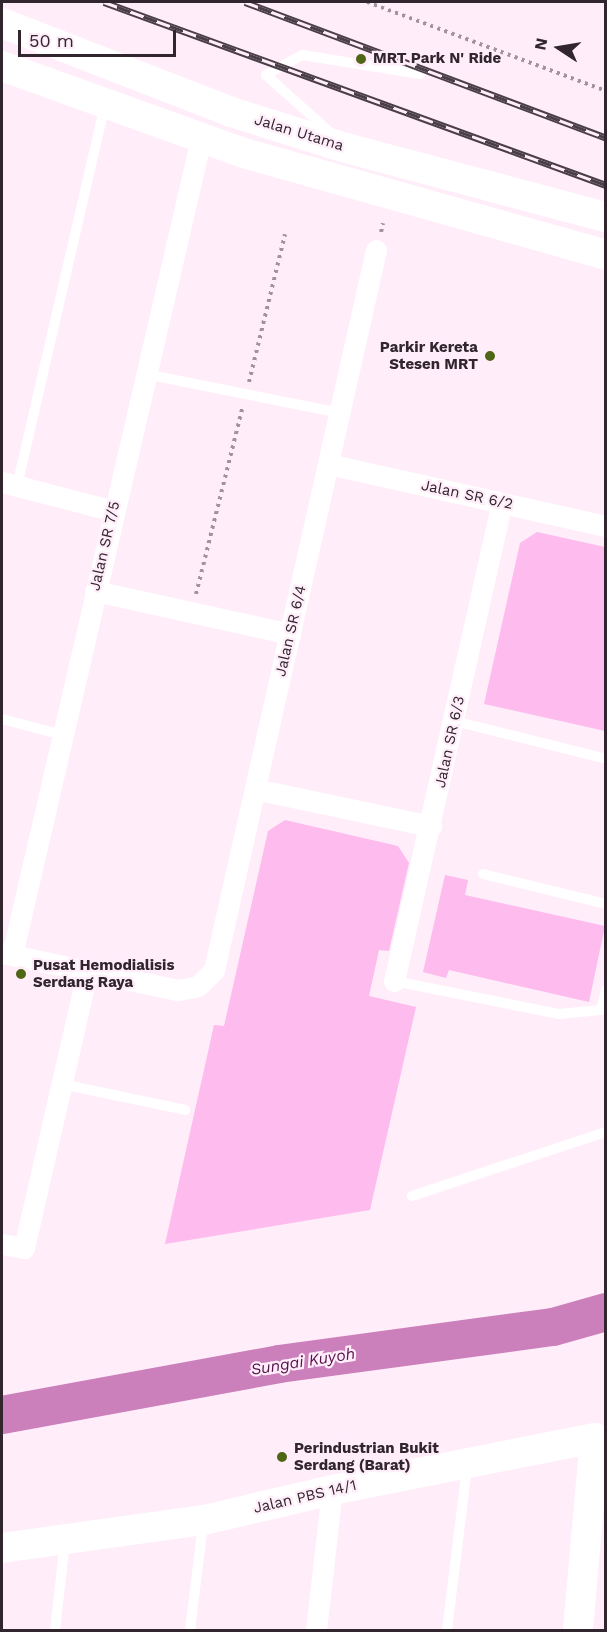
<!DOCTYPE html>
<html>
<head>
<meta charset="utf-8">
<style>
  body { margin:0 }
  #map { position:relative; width:607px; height:1632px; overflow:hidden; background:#ffedfa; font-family:"Work Sans",sans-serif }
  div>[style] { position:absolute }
  .green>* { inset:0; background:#fdbbee }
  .river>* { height:38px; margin:-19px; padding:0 19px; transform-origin:19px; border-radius:19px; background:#cb7fbb }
  .path>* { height:4px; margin-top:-2px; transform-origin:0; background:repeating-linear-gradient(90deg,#a1939d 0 3px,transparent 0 7.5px) }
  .lane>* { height:10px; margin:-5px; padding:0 5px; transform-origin:5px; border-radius:5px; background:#fff }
  .street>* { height:21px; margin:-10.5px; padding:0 10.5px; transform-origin:10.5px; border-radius:10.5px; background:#fff }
  .secondary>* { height:30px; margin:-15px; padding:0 15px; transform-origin:15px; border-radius:15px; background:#fff }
  .rail>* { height:7px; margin-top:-3.5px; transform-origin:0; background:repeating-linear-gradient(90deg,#ffedfa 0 14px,#4a3e47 0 28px); box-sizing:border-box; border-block:2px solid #4a3e47 }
  .dots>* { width:16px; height:16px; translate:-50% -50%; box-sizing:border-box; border:3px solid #ffedfa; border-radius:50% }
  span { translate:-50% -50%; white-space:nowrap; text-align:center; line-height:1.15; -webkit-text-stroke:4.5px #ffedfa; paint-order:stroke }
  .poi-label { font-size:15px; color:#31262e; font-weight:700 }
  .left { translate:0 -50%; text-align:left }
  .right { translate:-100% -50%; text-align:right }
  .street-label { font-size:15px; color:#31262e }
  .water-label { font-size:16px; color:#54104a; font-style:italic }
  .frame { position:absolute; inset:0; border:3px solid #31262e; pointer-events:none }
  .north { position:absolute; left:529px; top:18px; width:60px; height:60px; -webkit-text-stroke:4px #ffedfa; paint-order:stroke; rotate:282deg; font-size:16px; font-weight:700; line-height:24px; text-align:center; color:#31262e }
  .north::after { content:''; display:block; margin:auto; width:21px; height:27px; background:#31262e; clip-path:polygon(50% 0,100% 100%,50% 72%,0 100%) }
  .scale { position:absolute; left:18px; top:30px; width:158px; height:27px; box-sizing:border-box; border:3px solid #31262e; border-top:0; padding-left:8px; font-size:18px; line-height:21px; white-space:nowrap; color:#31262e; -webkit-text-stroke:4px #ffedfa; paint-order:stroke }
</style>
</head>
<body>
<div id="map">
  <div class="green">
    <div style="clip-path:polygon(537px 532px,605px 547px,605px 731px,484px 704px,520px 543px)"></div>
    <div style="clip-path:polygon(285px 820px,398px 846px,409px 863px,389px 951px,379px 950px,369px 996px,416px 1007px,370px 1210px,165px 1244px,214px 1025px,224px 1026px,268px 831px)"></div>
    <div style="clip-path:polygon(445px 875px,468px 880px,465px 895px,605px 926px,589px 1002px,449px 970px,446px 978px,423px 972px)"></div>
  </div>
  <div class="river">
    <div style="left:2px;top:1415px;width:282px;rotate:-10.4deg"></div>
    <div style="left:279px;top:1364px;width:276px;rotate:-7.7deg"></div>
    <div style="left:553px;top:1327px;width:55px;rotate:-15.8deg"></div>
  </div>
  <div class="path">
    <div style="left:367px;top:2px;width:255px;rotate:20.4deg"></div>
    <div style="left:381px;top:232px;width:9px;rotate:-77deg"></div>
    <div style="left:249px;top:382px;width:152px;rotate:-76.3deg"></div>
    <div style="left:196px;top:594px;width:191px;rotate:-76deg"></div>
  </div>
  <div class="lane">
    <div style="left:333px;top:135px;width:90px;rotate:-138.2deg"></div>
    <div style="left:266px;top:75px;width:41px;rotate:-29.1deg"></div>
    <div style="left:302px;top:55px;width:120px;rotate:9.1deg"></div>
    <div style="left:145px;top:374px;width:199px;rotate:11.3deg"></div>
    <div style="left:17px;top:486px;width:390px;rotate:-77deg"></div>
    <div style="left:2px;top:719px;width:62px;rotate:14.9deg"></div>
    <div style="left:454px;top:721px;width:157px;rotate:14deg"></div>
    <div style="left:483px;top:874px;width:127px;rotate:13.7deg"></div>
    <div style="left:394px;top:981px;width:168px;rotate:11.3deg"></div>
    <div style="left:559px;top:1014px;width:42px;rotate:-5.4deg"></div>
    <div style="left:601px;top:1010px;width:21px;rotate:-76deg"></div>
    <div style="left:61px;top:1084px;width:127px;rotate:11.8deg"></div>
    <div style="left:412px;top:1196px;width:204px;rotate:-18.3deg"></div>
    <div style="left:55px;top:1630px;width:90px;rotate:-83.6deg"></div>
    <div style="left:190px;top:1630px;width:107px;rotate:-83deg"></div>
    <div style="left:447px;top:1630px;width:164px;rotate:-83deg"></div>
  </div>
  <div class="street">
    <div style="left:328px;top:464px;width:285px;rotate:12.6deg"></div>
    <div style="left:2px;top:482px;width:116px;rotate:14.5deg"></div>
    <div style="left:95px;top:591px;width:200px;rotate:12.4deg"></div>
    <div style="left:255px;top:789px;width:180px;rotate:11.9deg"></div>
    <div style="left:2px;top:953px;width:180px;rotate:11.9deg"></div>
    <div style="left:178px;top:990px;width:20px;rotate:-11deg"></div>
    <div style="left:198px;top:986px;width:23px;rotate:-45deg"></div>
    <div style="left:214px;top:970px;width:738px;rotate:-77.32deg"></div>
    <div style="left:12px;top:955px;width:839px;rotate:-76.97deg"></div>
    <div style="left:394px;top:981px;width:490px;rotate:-77.3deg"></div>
    <div style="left:2px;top:1244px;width:22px;rotate:10deg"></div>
    <div style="left:24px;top:1248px;width:282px;rotate:-77.1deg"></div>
    <div style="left:316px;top:1630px;width:141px;rotate:-83.5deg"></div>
  </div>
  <div class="secondary">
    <div style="left:2px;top:23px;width:246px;rotate:21.2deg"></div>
    <div style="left:231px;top:112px;width:121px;rotate:17.4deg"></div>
    <div style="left:346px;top:148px;width:269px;rotate:14.9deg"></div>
    <div style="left:2px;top:66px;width:257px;rotate:19.8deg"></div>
    <div style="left:244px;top:153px;width:376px;rotate:15.7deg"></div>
    <div style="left:2px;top:1548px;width:204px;rotate:-7.9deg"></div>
    <div style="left:204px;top:1520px;width:131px;rotate:-13.2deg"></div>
    <div style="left:332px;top:1490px;width:268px;rotate:-11.2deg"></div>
    <div style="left:595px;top:1438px;width:193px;rotate:95.1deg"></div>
  </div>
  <div class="rail">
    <div style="left:104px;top:2px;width:534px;rotate:20.03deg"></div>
    <div style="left:245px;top:2px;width:386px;rotate:20.6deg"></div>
  </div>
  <div class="dots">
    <div style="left:361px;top:59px;background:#4f6615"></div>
    <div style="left:490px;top:356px;background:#4f6615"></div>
    <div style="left:21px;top:974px;background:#4f6615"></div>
    <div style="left:282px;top:1457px;background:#4f6615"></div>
  </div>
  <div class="poi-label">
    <span class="left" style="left:373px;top:59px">MRT Park N' Ride</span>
    <span class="right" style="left:478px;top:356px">Parkir Kereta<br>Stesen MRT</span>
    <span class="left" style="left:33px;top:974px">Pusat Hemodialisis<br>Serdang Raya</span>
    <span class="left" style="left:294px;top:1457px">Perindustrian Bukit<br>Serdang (Barat)</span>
  </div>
  <div class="street-label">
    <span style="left:299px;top:133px;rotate:17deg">Jalan Utama</span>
    <span style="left:467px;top:495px;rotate:12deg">Jalan SR 6/2</span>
    <span style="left:105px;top:546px;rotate:-77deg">Jalan SR 7/5</span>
    <span style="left:291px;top:631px;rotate:-77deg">Jalan SR 6/4</span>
    <span style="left:450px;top:742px;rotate:-78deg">Jalan SR 6/3</span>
    <span style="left:305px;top:1497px;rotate:-13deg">Jalan PBS 14/1</span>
  </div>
  <div class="water-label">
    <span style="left:303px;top:1362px;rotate:-9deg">Sungai Kuyoh</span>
  </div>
  <div class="frame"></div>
  <div class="north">N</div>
  <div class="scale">50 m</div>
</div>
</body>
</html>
